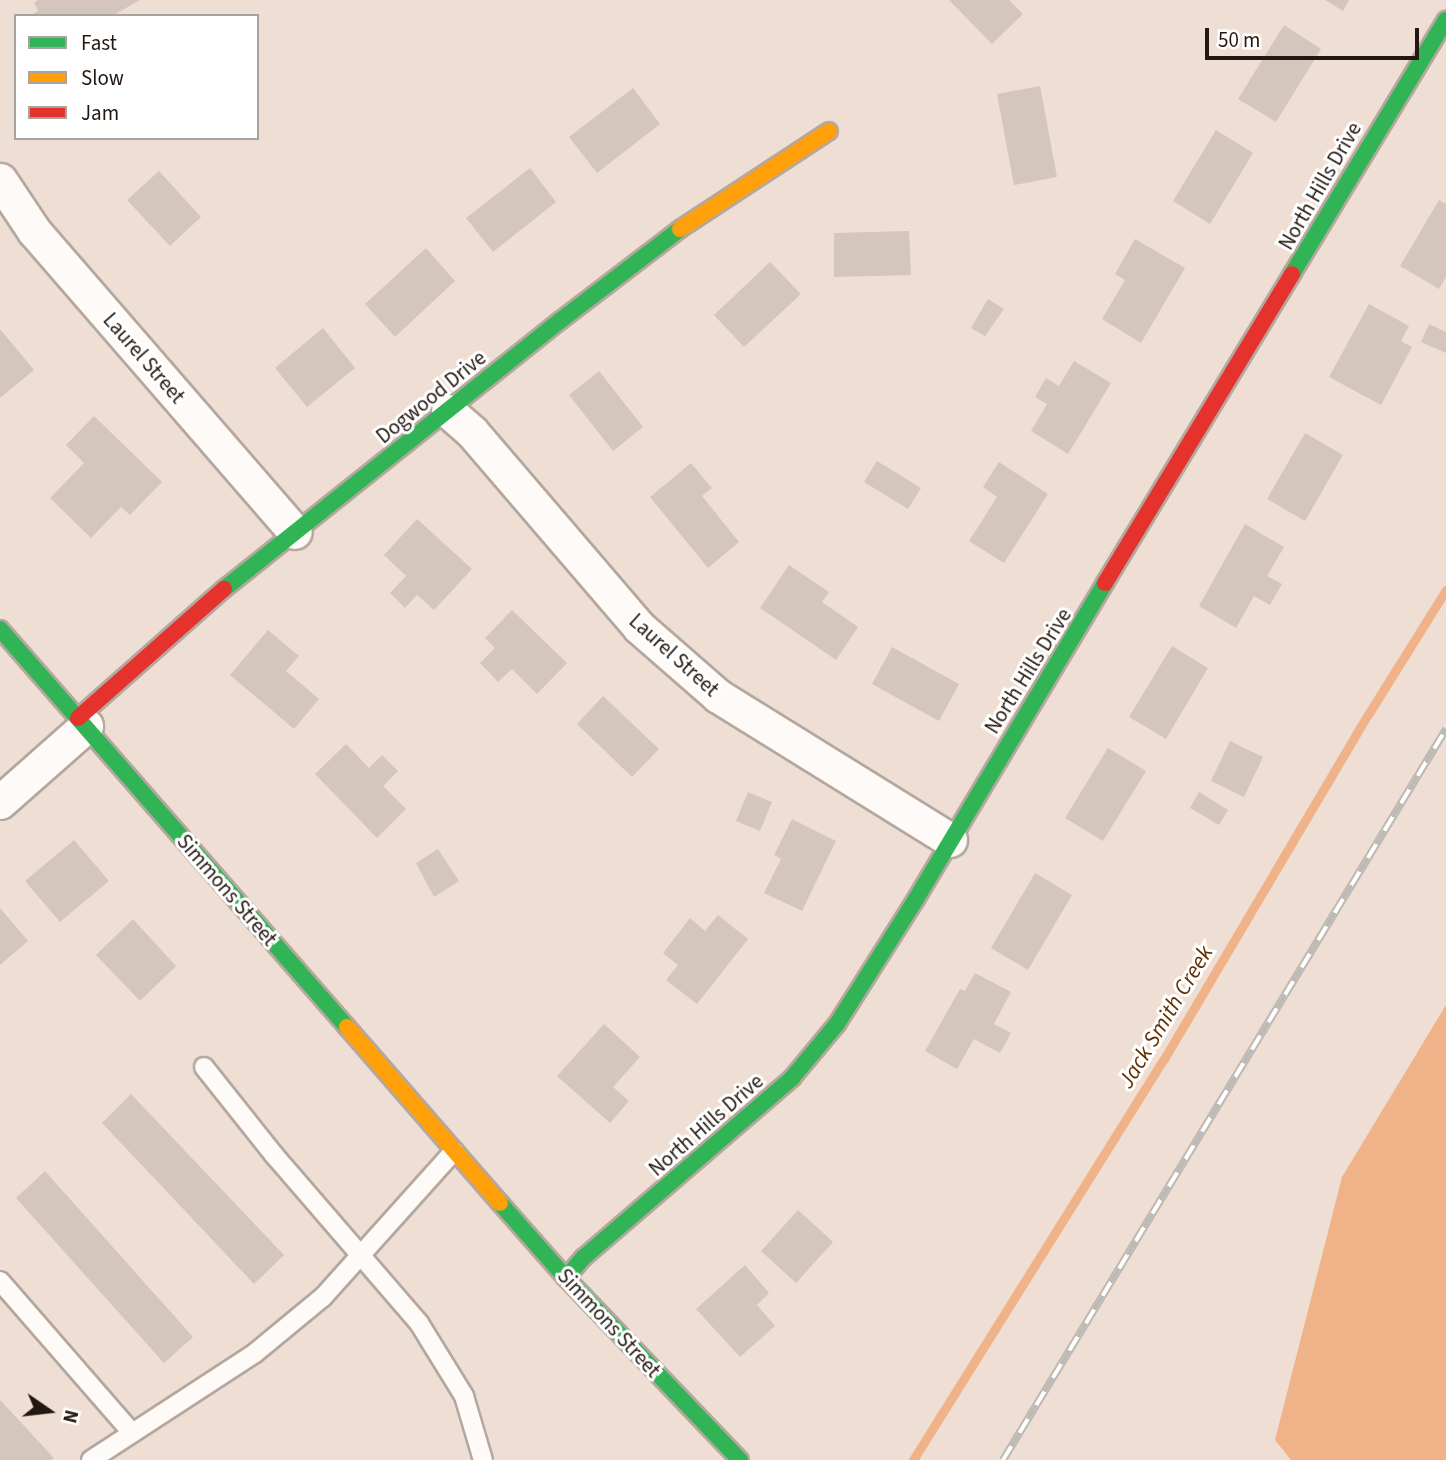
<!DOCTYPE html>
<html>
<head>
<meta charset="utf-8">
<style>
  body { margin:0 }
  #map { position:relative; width:1446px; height:1460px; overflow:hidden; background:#efded3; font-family:"Source Sans 3",sans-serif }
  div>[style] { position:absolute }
  .water>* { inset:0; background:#f0b288 }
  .stream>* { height:9px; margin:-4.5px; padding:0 4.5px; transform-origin:4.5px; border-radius:4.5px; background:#f0b288 }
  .building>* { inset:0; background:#d4c6bd }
  .roads { filter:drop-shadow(2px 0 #b4a79e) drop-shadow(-2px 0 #b4a79e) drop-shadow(0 2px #b4a79e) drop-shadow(0 -2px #b4a79e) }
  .lane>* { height:18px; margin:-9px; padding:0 9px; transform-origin:9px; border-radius:9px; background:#fdfaf8 }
  .street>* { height:33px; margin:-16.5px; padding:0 16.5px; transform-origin:16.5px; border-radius:16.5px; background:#fdfaf8 }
  .fast>* { height:16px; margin:-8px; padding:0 8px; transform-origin:8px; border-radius:8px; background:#30b455 }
  .slow>* { height:16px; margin:-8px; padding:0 8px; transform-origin:8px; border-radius:8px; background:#ff9f0a }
  .jam>* { height:16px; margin:-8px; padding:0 8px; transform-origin:8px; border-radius:8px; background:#e5322d }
  .rail>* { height:8px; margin-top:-4px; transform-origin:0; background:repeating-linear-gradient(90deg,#fff 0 16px,#bdb9b5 0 32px); box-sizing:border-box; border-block:2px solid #bdb9b5 }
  span { translate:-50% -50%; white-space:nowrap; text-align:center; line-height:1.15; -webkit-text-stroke:6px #fff; paint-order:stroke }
  .street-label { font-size:21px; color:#231811 }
  .water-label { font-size:23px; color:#622f02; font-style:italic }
  .legend { position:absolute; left:14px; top:14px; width:245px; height:126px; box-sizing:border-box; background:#fff; border:2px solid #a7a3a0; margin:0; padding:9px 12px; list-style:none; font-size:21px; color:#231811 }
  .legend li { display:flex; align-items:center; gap:14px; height:35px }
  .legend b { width:35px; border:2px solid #a7a3a0 }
  .north { position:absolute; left:14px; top:1376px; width:70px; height:70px; -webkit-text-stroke:5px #fff; paint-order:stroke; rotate:104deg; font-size:19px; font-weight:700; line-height:28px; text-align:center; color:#231811 }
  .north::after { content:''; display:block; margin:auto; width:24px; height:32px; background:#231811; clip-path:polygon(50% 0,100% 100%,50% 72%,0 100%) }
  .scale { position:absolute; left:1205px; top:28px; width:214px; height:32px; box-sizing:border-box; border:4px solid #231811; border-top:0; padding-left:9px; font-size:21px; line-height:24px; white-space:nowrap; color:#231811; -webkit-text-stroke:5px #fff; paint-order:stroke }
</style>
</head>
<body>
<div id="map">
  <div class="water">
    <div style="clip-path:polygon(1446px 1005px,1446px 1460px,1291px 1460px,1275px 1440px,1342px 1177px)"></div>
  </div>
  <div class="stream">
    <div style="left:913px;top:1460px;width:473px;rotate:-58deg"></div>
    <div style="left:1164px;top:1059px;width:402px;rotate:-59.4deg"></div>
    <div style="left:1369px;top:713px;width:145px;rotate:-58deg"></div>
  </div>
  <div class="building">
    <div style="clip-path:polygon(38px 0,140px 0,112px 16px,30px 16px,38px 11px,34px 3px)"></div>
    <div style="clip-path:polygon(949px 0,1009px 0,1023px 14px,992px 44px)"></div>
    <div style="clip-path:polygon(1325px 0,1349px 0,1343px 11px)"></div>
    <div style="clip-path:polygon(1284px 25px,1321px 49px,1276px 122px,1238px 99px)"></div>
    <div style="clip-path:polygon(1040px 86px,1057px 177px,1014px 185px,997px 94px)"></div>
    <div style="clip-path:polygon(633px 88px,660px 124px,597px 173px,569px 137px)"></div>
    <div style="clip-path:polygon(1216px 130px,1253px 153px,1210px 224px,1173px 201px)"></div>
    <div style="clip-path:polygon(530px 168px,556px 202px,493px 252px,466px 218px)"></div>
    <div style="clip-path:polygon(159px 171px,201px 217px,170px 246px,127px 200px)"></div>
    <div style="clip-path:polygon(1439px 200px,1446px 204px,1446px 277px,1439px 289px,1400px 266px)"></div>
    <div style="clip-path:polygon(909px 231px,911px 275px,834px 277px,834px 233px)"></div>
    <div style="clip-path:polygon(1135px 239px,1185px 268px,1141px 343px,1102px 319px,1125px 280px,1115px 274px)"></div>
    <div style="clip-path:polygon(426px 248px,455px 281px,395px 337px,365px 304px)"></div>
    <div style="clip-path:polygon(770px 262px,801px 294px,744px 347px,714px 315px)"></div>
    <div style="clip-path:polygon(988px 299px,1004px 309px,985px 336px,971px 328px)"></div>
    <div style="clip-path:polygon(1369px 304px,1409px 326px,1401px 341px,1412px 347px,1381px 405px,1329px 377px)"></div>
    <div style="clip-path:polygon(1429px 324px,1446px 332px,1446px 353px,1421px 342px)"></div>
    <div style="clip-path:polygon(323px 328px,355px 368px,307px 407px,275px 368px)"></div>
    <div style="clip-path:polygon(0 329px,34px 370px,0 398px)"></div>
    <div style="clip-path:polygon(1074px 361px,1111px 383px,1068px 454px,1031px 431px,1047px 404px,1035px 397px,1046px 378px,1059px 386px)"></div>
    <div style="clip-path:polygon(599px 371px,643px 427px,613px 451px,569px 395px)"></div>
    <div style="clip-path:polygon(94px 416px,162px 482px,130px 515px,121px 507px,91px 538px,50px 498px,84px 463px,66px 445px)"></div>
    <div style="clip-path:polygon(1305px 433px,1343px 455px,1305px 521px,1267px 499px)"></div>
    <div style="clip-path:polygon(877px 461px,921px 488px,908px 509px,864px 482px)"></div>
    <div style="clip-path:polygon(999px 462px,1048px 494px,1004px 563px,969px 541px,997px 497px,983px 487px)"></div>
    <div style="clip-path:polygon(691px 463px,712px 488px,702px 496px,739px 542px,708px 568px,650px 497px)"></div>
    <div style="clip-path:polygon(417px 519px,472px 569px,434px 610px,417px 595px,405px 608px,390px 593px,406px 576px,384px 555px)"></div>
    <div style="clip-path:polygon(1245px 524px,1284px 547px,1267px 576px,1282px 584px,1270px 605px,1254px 596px,1236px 628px,1199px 606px)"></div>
    <div style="clip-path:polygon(789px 565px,829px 592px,822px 602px,858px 627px,836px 660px,760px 608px)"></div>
    <div style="clip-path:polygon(512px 610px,567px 663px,537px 694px,512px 669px,498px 682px,480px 663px,495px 648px,485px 638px)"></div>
    <div style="clip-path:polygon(268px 630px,299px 656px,286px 671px,319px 699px,294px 729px,230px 675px)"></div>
    <div style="clip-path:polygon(1172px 646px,1208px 668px,1166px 739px,1129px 717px)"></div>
    <div style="clip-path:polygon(892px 647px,959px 684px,939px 721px,872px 684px)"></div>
    <div style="clip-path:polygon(603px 696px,659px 749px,632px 777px,577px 724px)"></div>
    <div style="clip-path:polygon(1230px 741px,1263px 757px,1244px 797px,1211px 781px)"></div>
    <div style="clip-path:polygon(346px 744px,369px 768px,382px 755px,398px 771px,383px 786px,406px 809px,377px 838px,315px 774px)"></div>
    <div style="clip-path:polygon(1108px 748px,1146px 771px,1103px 841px,1065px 818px)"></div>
    <div style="clip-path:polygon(748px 792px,772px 802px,760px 831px,736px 821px)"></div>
    <div style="clip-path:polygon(1199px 792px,1228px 810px,1219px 825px,1190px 808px)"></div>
    <div style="clip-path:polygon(792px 819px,836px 841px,802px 911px,764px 893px,781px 859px,774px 855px)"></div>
    <div style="clip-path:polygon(74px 840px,109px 881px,60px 922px,25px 881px)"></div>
    <div style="clip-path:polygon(438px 849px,459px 881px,434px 897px,416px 863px)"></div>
    <div style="clip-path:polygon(1035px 873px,1072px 895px,1028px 970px,991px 948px)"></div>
    <div style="clip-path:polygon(0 908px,28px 941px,0 965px)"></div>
    <div style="clip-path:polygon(718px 915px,748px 939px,697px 1004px,666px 980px,678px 965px,663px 953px,690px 918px,705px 931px)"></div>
    <div style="clip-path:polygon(133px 919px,176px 966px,140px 1001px,96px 955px)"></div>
    <div style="clip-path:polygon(975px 973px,1011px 992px,994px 1024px,1011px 1033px,1000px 1053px,974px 1039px,957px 1069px,925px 1051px,960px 989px,965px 991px)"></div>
    <div style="clip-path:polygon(604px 1024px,640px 1057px,613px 1087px,629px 1101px,610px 1123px,557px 1076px)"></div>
    <div style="clip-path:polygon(131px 1094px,284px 1255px,254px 1284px,102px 1123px)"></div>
    <div style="clip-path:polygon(45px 1171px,193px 1337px,164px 1363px,16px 1198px)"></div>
    <div style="clip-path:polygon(798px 1210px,833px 1242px,796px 1283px,761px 1251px)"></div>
    <div style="clip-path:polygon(745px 1265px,769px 1293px,757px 1305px,775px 1326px,740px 1357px,696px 1309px)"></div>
    <div style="clip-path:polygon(0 1400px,54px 1458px,51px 1460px,0 1460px)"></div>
  </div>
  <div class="roads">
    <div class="lane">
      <div style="left:204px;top:1067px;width:112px;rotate:51.5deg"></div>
      <div style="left:274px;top:1155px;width:222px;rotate:49.2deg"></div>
      <div style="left:419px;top:1323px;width:86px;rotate:58.3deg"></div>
      <div style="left:464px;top:1396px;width:67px;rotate:73.5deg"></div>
      <div style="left:0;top:1281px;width:201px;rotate:49deg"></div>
      <div style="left:91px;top:1460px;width:196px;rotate:-33.1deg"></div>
      <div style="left:255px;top:1353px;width:88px;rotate:-39.5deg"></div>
      <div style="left:323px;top:1297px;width:196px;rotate:-48.1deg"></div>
    </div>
    <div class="street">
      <div style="left:0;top:180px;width:61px;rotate:56.3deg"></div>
      <div style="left:34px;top:231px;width:398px;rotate:49.1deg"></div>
      <div style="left:448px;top:411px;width:32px;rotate:41deg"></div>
      <div style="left:472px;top:432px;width:257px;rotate:49.4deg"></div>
      <div style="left:639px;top:627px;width:105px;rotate:41.1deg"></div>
      <div style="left:718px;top:696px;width:273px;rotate:31.8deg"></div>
      <div style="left:0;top:802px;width:115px;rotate:-41.5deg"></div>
    </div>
    <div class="fast">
      <div style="left:1292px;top:274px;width:297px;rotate:-58.8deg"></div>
      <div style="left:224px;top:589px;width:431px;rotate:-38.6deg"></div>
      <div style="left:561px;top:320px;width:150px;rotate:-37.4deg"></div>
      <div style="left:0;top:629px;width:528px;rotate:48.92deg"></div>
      <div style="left:500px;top:1203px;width:100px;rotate:48.7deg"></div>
      <div style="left:566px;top:1278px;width:252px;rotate:46.3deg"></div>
      <div style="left:566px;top:1278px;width:26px;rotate:-50deg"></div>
      <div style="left:583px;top:1258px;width:276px;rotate:-40.7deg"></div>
      <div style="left:792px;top:1078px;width:70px;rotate:-50.2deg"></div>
      <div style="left:837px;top:1024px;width:148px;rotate:-57.7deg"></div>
      <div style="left:916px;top:899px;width:368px;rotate:-59.1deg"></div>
    </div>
    <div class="slow">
      <div style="left:680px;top:229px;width:178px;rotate:-33.3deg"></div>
      <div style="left:347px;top:1027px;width:233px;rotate:49deg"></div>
    </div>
    <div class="jam">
      <div style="left:1105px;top:583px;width:361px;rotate:-58.8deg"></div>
      <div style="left:78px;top:718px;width:195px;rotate:-41.5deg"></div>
    </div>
  </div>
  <div class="rail">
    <div style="left:1003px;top:1460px;width:855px;rotate:-58.78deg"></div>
  </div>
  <div class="street-label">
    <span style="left:1320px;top:186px;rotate:-60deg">North Hills Drive</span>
    <span style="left:144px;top:358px;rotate:49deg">Laurel Street</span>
    <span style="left:431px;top:397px;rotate:-39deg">Dogwood Drive</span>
    <span style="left:674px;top:655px;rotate:42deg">Laurel Street</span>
    <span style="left:1028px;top:671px;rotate:-58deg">North Hills Drive</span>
    <span style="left:227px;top:890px;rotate:49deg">Simmons Street</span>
    <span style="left:706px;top:1125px;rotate:-41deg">North Hills Drive</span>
    <span style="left:609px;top:1323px;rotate:47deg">Simmons Street</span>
  </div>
  <div class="water-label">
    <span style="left:1166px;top:1017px;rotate:-59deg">Jack Smith Creek</span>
  </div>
  <ul class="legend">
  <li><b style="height:9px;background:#30b455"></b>Fast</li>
  <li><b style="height:9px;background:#ff9f0a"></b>Slow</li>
  <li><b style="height:9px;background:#e5322d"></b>Jam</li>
  </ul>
  <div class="north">N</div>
  <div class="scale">50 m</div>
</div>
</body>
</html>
